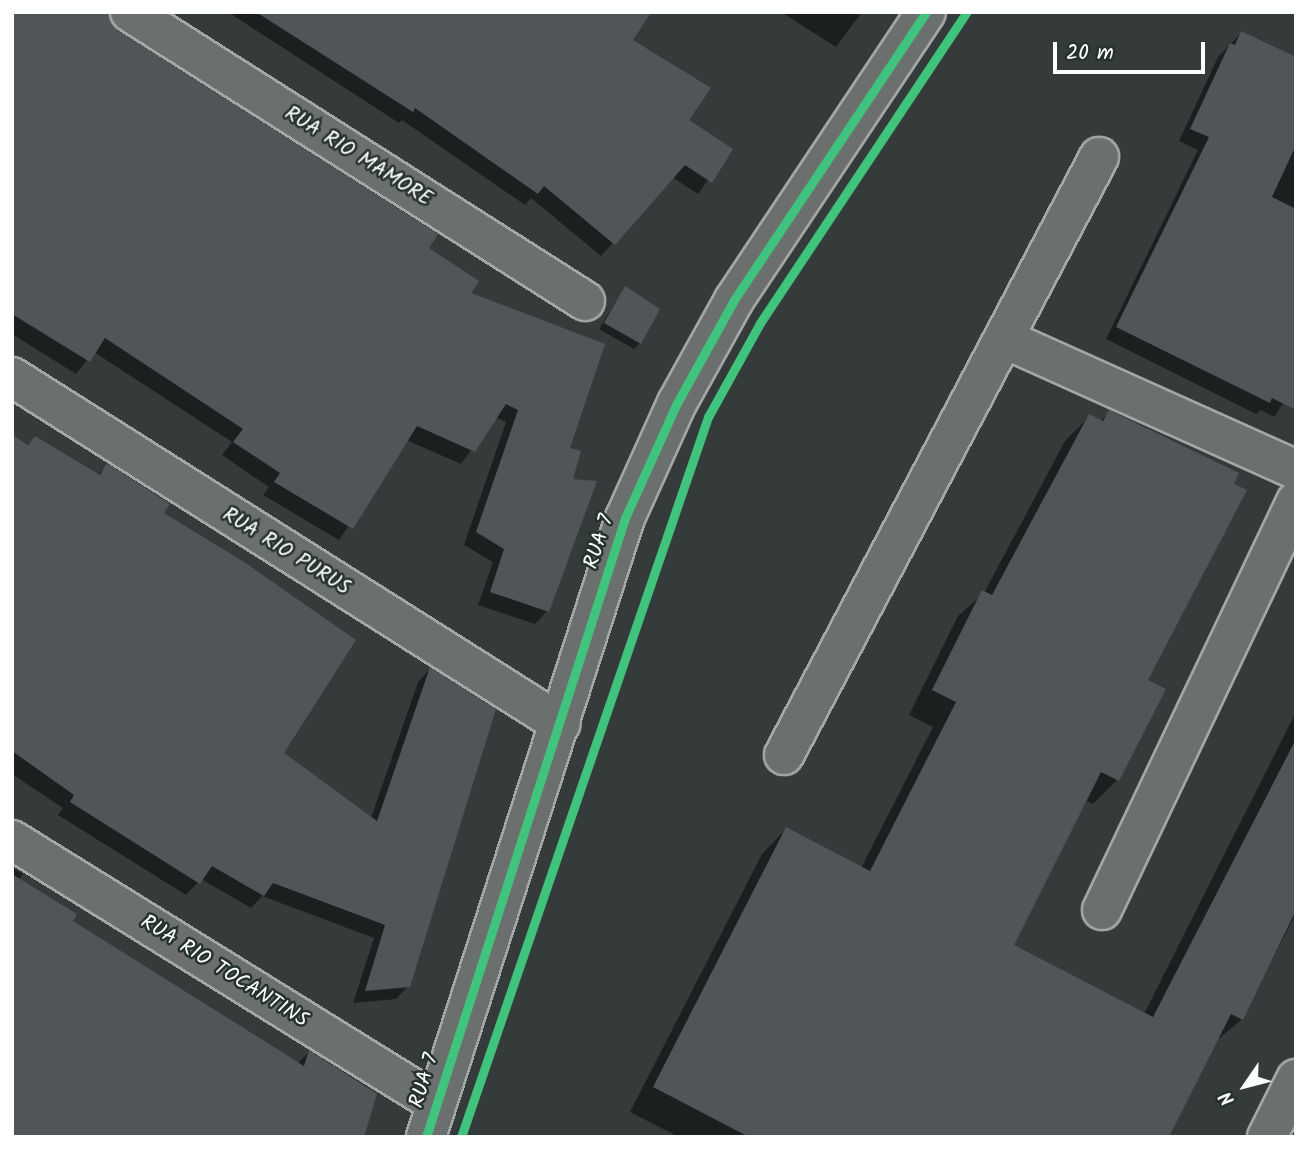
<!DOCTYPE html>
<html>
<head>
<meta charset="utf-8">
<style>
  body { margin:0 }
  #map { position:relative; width:1308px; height:1149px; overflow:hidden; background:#343b3a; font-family:Kalam,sans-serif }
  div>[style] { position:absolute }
  .shadow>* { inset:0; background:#0007 }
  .building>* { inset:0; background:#505557 }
  .roads { filter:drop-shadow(2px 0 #a4a7a6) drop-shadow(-2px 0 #a4a7a6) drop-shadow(0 2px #a4a7a6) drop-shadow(0 -2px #a4a7a6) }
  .minor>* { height:38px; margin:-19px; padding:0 19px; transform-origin:19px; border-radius:19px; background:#6b6f6d }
  .cycleway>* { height:9px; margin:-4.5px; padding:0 4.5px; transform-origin:4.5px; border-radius:4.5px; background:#40c37c }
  span { translate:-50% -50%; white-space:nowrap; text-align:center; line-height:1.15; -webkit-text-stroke:5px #26332d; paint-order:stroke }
  .street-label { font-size:21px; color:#fff }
  .frame { position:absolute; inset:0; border:14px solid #fff; pointer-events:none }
  .north { position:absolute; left:1210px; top:1051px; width:70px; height:70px; -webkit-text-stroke:5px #26332d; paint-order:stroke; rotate:235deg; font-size:19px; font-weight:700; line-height:28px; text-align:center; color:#fff }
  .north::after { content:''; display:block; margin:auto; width:24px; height:32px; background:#fff; clip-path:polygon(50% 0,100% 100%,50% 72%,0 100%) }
  .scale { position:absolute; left:1053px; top:42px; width:152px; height:32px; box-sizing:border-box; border:4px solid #fff; border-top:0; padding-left:9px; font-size:21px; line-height:24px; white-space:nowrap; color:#fff; -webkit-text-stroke:5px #26332d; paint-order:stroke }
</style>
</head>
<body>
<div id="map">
  <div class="shadow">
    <div style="clip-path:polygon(12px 12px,117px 32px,426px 249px,468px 294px,567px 449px,571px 481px,547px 611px,535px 624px,478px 605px,493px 562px,464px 545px,506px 422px,495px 417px,461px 464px,406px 440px,339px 540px,263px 495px,269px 487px,222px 455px,232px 442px,94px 352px,76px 374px,12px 334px)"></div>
    <div style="clip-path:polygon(228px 12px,649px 12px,631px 40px,687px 121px,730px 150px,698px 194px,672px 177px,601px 256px,531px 198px,525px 205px,402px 120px,399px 123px)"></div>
    <div style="clip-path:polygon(781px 12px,862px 12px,836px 47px)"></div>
    <div style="clip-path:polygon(1241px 33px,1296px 59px,1296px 384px,1274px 417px,1261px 410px,1256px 414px,1106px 339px,1198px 150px,1179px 141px,1218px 57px)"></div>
    <div style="clip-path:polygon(625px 288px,640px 343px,634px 349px,599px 329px)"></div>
    <div style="clip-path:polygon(1109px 412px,1145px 681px,1117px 780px,1093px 804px,1085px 800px,1012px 946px,1144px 1014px,1296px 712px,1296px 913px,1242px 1019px,1215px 1042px,1167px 1137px,679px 1137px,630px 1112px,762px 854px,786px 829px,861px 868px,933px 727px,909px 715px,958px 616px,984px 593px,1065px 441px,1089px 417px,1100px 422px)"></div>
    <div style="clip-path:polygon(12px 437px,26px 446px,35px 438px,97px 476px,108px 465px,162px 514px,282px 753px,371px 818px,418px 682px,430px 669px,408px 986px,396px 999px,353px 1003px,374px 938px,262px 896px,251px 908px,201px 879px,186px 895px,58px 815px,63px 808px,12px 774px)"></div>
    <div style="clip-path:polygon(12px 868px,23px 874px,18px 880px,70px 921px,297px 1064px,309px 1052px,361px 1137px,12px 1137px)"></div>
  </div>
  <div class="building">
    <div style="clip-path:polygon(12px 12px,108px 12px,118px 30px,438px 234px,429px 248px,479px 281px,471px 293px,605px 344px,570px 448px,581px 451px,573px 479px,597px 481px,549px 612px,490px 592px,504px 549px,476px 532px,518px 410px,506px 404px,475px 452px,417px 426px,353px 529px,274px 482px,280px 473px,233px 442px,243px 429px,105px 338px,90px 362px,12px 314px)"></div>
    <div style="clip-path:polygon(256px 12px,651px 12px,633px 40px,711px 88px,689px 120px,733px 149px,712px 183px,685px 165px,615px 245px,544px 186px,538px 194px,415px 108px,413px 112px)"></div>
    <div style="clip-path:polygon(1241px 31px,1296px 57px,1296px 145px,1272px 197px,1296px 209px,1296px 410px,1272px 398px,1270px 403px,1116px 327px,1209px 137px,1190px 129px,1230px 43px,1235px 45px)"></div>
    <div style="clip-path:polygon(625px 286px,660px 309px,641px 344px,604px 323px)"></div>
    <div style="clip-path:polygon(1109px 410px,1239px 473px,1234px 484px,1247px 490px,1148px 680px,1166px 689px,1119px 781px,1101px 772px,1014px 945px,1153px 1017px,1296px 739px,1296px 910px,1243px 1020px,1231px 1014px,1169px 1137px,749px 1137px,653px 1087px,786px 827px,870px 871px,956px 702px,932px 690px,982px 590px,992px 595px,1089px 414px,1103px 421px)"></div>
    <div style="clip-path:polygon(12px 435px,28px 445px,35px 436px,100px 475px,107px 463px,170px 504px,164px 513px,244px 562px,356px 640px,284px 753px,377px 821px,430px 667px,496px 709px,410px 987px,365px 991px,385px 925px,273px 883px,264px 896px,212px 866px,200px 884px,70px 802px,74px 795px,12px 751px)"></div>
    <div style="clip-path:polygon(12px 874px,77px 914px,73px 921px,304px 1066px,309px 1050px,377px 1094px,364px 1137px,12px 1137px)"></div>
  </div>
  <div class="roads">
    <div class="minor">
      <div style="left:130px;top:12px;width:539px;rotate:32.42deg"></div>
      <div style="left:1005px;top:339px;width:319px;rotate:24.2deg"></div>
      <div style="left:12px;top:377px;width:649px;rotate:32.3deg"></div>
      <div style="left:784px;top:755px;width:676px;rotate:-62.22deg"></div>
      <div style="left:12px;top:840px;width:499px;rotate:31.8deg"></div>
      <div style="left:1102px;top:910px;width:452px;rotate:-64.6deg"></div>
      <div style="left:426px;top:1137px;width:650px;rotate:-72.18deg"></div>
      <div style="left:625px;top:518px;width:126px;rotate:-65.7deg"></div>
      <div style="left:677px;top:403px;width:118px;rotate:-61deg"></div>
      <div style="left:734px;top:300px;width:346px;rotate:-56.3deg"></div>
      <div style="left:1267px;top:1137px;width:65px;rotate:-63.4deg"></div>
    </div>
  </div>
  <div class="cycleway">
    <div style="left:426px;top:1137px;width:650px;rotate:-72.18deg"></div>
    <div style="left:625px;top:518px;width:126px;rotate:-65.7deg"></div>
    <div style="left:677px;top:403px;width:118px;rotate:-61deg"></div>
    <div style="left:734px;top:300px;width:346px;rotate:-56.3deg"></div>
    <div style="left:461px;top:1137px;width:761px;rotate:-71.07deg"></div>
    <div style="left:708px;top:417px;width:107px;rotate:-61deg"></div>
    <div style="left:760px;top:323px;width:374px;rotate:-56.4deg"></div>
  </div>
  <div class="street-label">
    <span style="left:358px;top:157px;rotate:32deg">RUA RIO MAMORE</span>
    <span style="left:600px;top:542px;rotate:-72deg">RUA 7</span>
    <span style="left:286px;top:552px;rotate:32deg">RUA RIO PURUS</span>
    <span style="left:224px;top:972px;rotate:32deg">RUA RIO TOCANTINS</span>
    <span style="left:425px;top:1081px;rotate:-73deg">RUA 7</span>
  </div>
  <div class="frame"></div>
  <div class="north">N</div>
  <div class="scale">20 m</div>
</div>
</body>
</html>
